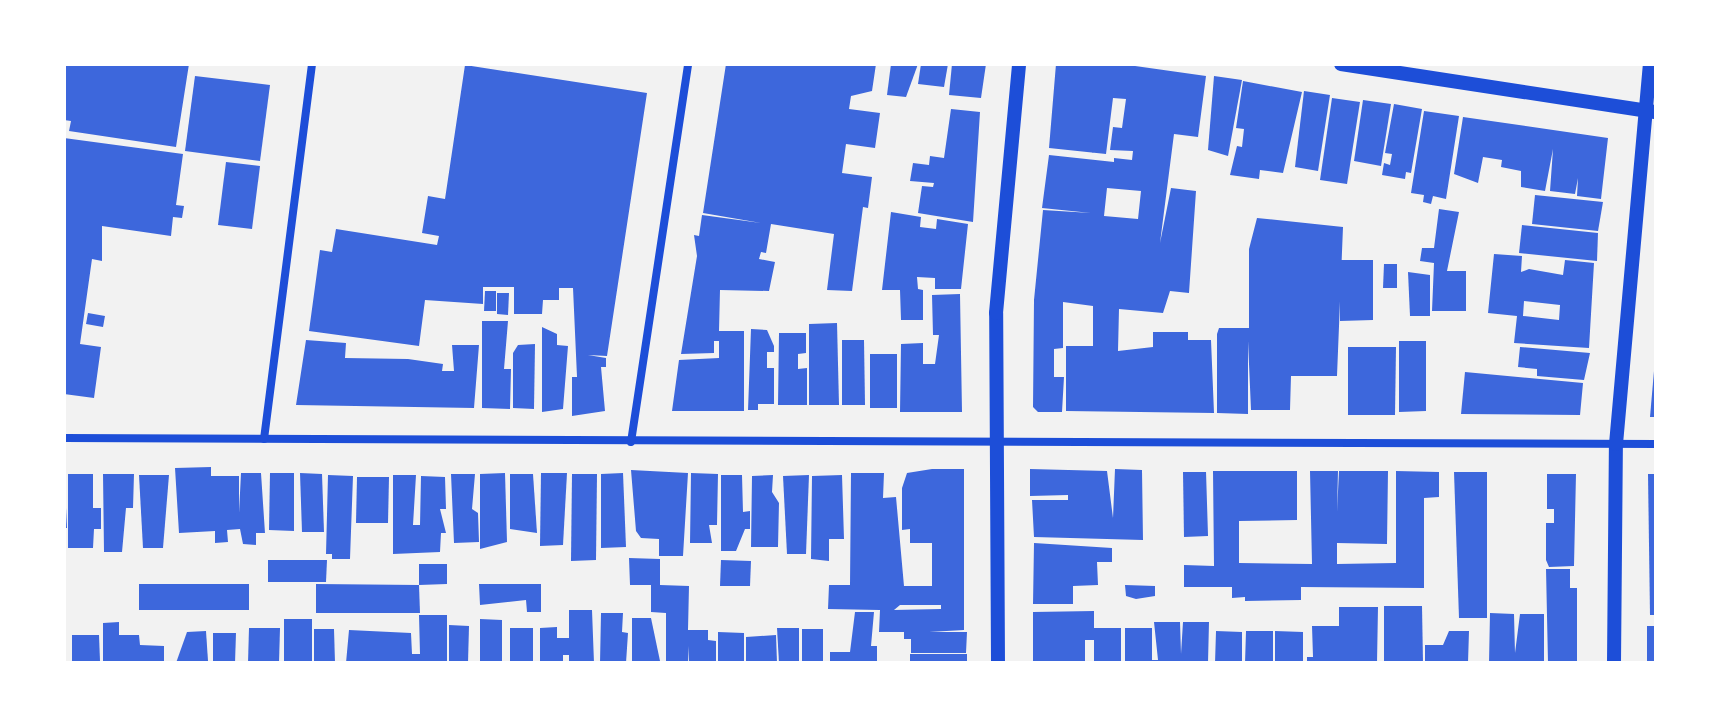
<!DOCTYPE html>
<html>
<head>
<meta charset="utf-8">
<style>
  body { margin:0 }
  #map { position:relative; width:1720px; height:727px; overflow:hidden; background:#f2f2f2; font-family:Signika,sans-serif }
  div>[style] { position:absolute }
  .building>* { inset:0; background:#3d67dc }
  .minor>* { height:8px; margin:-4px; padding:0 4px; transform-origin:4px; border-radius:4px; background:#1d4ed8 }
  .tertiary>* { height:14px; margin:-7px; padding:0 7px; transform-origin:7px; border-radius:7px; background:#1d4ed8 }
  span { translate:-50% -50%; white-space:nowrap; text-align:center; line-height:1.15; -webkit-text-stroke:8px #fff; paint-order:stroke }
  .frame { position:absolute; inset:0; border:66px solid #fff; pointer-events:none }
</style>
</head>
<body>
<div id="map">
  <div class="building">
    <div style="clip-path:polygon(64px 64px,189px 64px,176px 147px,69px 131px,71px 121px,64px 120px)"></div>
    <div style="clip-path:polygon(726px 64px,876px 64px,872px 91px,851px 96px,849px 109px,880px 113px,875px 148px,846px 144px,842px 173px,872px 177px,868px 208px,863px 207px,852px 291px,827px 290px,834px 234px,771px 224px,766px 253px,761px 252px,759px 259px,775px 262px,769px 291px,720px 290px,719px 331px,744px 331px,744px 411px,672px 411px,679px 360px,719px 358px,719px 341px,714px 341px,714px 353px,681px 354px,697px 256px,694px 235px,699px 236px,702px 215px,761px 223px,703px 213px)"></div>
    <div style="clip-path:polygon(891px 64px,918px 64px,906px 97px,887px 95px)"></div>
    <div style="clip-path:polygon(921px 64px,948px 64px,944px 87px,918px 84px)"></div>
    <div style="clip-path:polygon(952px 64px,986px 64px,981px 98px,949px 95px)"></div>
    <div style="clip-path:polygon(evenodd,1056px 64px,1121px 64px,1206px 76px,1198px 137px,1174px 134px,1160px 243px,1171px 188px,1196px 191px,1189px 293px,1170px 291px,1163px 313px,1119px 309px,1118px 351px,1153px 347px,1153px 332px,1188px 332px,1188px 340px,1211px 340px,1214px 413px,1066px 411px,1066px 346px,1093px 346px,1093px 306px,1063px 302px,1063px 348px,1054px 349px,1054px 377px,1064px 377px,1062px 412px,1038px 412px,1033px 407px,1034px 300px,1043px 210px,1091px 213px,1042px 208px,1049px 155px,1114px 162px,1114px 158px,1132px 160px,1133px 151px,1110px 150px,1113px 127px,1122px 128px,1126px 99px,1113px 98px,1106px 154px,1049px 148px,1056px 64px,1107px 188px,1141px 191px,1138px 219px,1104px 216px,1107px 188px)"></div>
    <div style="clip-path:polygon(465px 65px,647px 93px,607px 356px,588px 355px,606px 358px,606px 367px,601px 367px,605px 411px,572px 416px,572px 377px,577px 377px,573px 288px,559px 288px,559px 300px,543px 300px,542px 314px,514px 314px,514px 287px,483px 287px,483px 304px,425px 300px,419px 346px,309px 331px,320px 250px,332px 252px,336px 229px,437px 245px,439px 236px,422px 233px,428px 196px,445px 199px)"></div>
    <div style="clip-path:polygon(195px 76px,270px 85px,260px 161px,185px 151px)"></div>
    <div style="clip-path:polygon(1214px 76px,1242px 80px,1228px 156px,1208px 150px)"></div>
    <div style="clip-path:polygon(1243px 81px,1302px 92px,1283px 173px,1260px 170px,1259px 179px,1230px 175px,1237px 146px,1242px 147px,1244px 129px,1236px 128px)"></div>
    <div style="clip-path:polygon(1304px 91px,1330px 95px,1318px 171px,1295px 167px)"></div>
    <div style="clip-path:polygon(1332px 98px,1360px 102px,1347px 184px,1320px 180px)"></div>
    <div style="clip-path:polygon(1363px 100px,1391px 104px,1381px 166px,1354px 161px)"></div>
    <div style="clip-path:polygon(1394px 104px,1422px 109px,1411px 173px,1406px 172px,1405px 179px,1382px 175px,1384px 163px,1390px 165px,1392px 154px,1385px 153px)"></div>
    <div style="clip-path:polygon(951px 109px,980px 112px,973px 222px,918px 213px,922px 186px,933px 187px,934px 183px,910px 181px,913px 163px,929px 165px,930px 156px,944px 158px)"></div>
    <div style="clip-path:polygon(1424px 111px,1459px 116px,1446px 199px,1433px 196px,1431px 204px,1423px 202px,1424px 195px,1411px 193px)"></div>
    <div style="clip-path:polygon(1463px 117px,1608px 138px,1601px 199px,1577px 196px,1578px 178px,1575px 194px,1550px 191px,1553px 149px,1545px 191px,1521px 187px,1521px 171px,1501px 167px,1502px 160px,1483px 157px,1478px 183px,1454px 174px)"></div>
    <div style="clip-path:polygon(64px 138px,183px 154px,176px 205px,184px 206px,182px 218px,173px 217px,171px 236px,102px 226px,102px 261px,92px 259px,80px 344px,101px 347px,94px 398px,64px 394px)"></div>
    <div style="clip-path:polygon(226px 162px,260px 166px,252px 229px,218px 225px)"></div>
    <div style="clip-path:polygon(1535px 195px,1603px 202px,1598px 231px,1532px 224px)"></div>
    <div style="clip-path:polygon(1439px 209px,1459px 212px,1447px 271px,1466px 271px,1466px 311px,1432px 311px,1434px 263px,1420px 261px,1422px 248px,1434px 248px)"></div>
    <div style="clip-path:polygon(891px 212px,921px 217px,920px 227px,936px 229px,937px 219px,968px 224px,961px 289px,935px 289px,935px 278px,917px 277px,918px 289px,923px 290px,923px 320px,901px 320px,900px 290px,882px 290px)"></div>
    <div style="clip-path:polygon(1257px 218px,1343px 227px,1337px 376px,1291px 376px,1290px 410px,1251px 410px,1248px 341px,1248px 414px,1217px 413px,1217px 334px,1219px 328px,1249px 328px,1249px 249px)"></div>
    <div style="clip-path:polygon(1522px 225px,1598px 233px,1597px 261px,1519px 253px)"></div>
    <div style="clip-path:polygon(evenodd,1494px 254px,1522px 256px,1521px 272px,1529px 269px,1563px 275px,1565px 260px,1594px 263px,1589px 348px,1514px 343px,1517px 316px,1488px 313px,1494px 254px,1524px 301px,1560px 305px,1559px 320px,1523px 316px,1524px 301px)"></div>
    <div style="clip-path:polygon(1340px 260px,1373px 260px,1373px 320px,1340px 321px)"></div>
    <div style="clip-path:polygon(1384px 264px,1397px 264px,1397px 288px,1383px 288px)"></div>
    <div style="clip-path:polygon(1408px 272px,1430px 275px,1430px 316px,1410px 316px)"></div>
    <div style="clip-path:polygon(485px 291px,496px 291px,496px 311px,484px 311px)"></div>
    <div style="clip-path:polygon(497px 293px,509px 293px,508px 315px,497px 314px)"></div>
    <div style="clip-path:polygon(960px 294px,962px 412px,900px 412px,901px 344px,923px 343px,923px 364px,935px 364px,939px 335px,933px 335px,932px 295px)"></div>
    <div style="clip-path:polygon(88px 313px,105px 316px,103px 327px,86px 324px)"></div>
    <div style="clip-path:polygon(482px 321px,508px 321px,504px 369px,511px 369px,510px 409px,482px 408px)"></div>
    <div style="clip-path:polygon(837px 323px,839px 405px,809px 405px,809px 324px)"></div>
    <div style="clip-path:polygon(542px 327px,557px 334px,557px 345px,568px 346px,563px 409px,542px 412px)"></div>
    <div style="clip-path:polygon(751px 329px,767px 330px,774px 346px,774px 352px,767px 352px,767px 368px,774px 368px,774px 404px,758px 404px,758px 410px,748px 410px)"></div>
    <div style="clip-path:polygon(779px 333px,806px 333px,806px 353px,798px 354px,798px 369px,807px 368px,807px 405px,778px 405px)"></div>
    <div style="clip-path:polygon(306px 340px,346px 343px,345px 358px,408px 359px,443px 364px,442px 371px,454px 371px,452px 345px,479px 345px,474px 408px,296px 405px)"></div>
    <div style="clip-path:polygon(842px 340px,864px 340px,865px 405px,842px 405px)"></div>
    <div style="clip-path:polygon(1399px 341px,1426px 341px,1426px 411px,1399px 412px)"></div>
    <div style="clip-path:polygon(535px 344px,534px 409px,513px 408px,513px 353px,518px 345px)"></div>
    <div style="clip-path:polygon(1348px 347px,1396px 347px,1395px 415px,1348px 415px)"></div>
    <div style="clip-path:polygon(1520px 347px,1590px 353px,1584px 380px,1537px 376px,1537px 369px,1518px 367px)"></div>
    <div style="clip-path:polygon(870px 354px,897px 354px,897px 408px,870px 408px)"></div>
    <div style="clip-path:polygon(1654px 371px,1656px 417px,1650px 417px)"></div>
    <div style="clip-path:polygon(1465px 372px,1583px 383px,1580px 415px,1461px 414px)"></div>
    <div style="clip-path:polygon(64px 467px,67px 528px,64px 528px)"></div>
    <div style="clip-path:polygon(211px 467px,211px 476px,239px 476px,239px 513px,241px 473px,261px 473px,265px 533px,256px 533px,256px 545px,243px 544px,240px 529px,227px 530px,228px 542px,215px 543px,215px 531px,179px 533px,175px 468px)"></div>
    <div style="clip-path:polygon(evenodd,932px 469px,964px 469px,964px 630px,929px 632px,967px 632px,966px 653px,911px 653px,911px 639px,904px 639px,904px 632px,879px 632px,880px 610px,828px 609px,829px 585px,850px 585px,851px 473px,884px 473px,883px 498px,896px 497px,904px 586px,932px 586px,932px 543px,910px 543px,910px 529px,902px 530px,902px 488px,907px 473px,932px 469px,900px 605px,941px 605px,941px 609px,894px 610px,900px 605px)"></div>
    <div style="clip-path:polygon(1030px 469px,1107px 471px,1113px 518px,1115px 469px,1142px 470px,1143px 540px,1034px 537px,1032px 500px,1068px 500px,1068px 495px,1030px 496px)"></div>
    <div style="clip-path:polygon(631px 470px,688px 473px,683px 556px,659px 556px,659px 539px,641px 538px,636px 531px)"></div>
    <div style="clip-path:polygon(1213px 471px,1297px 471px,1297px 520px,1239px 521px,1239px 563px,1312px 564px,1310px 471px,1338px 471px,1337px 512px,1339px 471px,1388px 471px,1387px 544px,1337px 543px,1337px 564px,1396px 563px,1396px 471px,1439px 472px,1439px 497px,1424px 498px,1424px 588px,1301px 587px,1301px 600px,1245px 601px,1245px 597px,1232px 598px,1232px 587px,1184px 587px,1184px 565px,1214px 566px)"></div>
    <div style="clip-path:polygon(1183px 472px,1206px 472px,1208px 536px,1184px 537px)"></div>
    <div style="clip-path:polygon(1454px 472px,1487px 472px,1487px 618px,1459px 618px)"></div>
    <div style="clip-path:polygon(270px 473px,294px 473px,294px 531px,269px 530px)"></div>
    <div style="clip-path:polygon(300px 473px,322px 474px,324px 532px,302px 532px)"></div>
    <div style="clip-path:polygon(505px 473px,507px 542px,480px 549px,480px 474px)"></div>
    <div style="clip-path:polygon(541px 473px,567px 473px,563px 545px,540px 546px)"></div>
    <div style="clip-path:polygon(623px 473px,626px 547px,601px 548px,601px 474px)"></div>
    <div style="clip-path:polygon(691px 473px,718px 474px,717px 525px,709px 525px,712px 543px,690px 543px)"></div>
    <div style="clip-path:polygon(68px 474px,93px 474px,93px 508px,101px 508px,101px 529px,94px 529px,93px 548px,68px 548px)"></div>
    <div style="clip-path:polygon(103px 474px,134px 474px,133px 508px,126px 508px,122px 552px,104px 552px)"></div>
    <div style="clip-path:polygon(451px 474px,475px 474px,472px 509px,478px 513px,479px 542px,454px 543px)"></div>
    <div style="clip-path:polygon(510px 474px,533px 474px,537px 533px,510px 529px)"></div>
    <div style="clip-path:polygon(572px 474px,597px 474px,596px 560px,571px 561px)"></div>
    <div style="clip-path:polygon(1547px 474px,1576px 474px,1574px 566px,1549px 567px,1546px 560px,1546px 523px,1554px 523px,1554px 509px,1547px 509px)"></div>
    <div style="clip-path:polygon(1648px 474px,1656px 474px,1656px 615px,1650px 615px)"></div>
    <div style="clip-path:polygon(139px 475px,169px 475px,163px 548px,143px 548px)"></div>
    <div style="clip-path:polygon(328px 475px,353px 476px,350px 559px,332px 559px,332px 554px,326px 554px)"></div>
    <div style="clip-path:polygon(393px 475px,416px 475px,413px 525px,420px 525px,421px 476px,445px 477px,446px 509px,440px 509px,446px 533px,441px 533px,440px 552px,393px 554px)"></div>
    <div style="clip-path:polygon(721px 475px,742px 475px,743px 512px,750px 511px,750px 529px,745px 529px,736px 551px,721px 551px)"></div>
    <div style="clip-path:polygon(773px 475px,772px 492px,779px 503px,778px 547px,751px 547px,752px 476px)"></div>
    <div style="clip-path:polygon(809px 475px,806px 554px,787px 554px,783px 476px)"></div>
    <div style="clip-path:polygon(842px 475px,844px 539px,829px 539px,829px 561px,811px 559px,812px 476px)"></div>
    <div style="clip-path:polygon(357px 477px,389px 477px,388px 523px,356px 523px)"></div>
    <div style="clip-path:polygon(1034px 543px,1112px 548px,1112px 562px,1097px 562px,1098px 585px,1073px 586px,1073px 604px,1033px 604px)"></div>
    <div style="clip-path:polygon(629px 558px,660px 559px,660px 585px,689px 586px,688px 630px,708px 630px,708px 640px,716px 641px,716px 663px,689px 663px,689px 646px,688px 663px,666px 663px,666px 613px,651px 612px,651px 585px,630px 585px)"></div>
    <div style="clip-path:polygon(268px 560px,327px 560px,326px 582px,268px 582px)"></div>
    <div style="clip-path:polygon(721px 560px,751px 561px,750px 586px,720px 586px)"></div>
    <div style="clip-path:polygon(419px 564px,447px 564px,447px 584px,419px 585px)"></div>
    <div style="clip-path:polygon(1546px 569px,1570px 569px,1570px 588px,1577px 588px,1577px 663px,1548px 663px)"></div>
    <div style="clip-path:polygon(139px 584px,249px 584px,249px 610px,139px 610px)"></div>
    <div style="clip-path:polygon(316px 584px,419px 585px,420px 613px,316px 613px)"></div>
    <div style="clip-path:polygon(479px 584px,541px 584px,541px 612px,527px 612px,526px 600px,480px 605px)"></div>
    <div style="clip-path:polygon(1125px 585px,1155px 586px,1155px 596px,1136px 599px,1126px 596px)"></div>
    <div style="clip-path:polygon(1384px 606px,1422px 606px,1423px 663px,1384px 663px)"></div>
    <div style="clip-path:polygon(1339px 607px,1378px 607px,1377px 663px,1307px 663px,1307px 657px,1313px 657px,1312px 626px,1339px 626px)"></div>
    <div style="clip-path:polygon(569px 610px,592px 610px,594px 663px,569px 663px,569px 655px,563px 655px,563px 663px,540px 663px,540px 628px,557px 627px,557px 638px,569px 638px)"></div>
    <div style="clip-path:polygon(1094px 611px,1094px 628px,1121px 628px,1121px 663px,1094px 663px,1094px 640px,1085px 640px,1085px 663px,1033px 663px,1033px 612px)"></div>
    <div style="clip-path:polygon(855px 612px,874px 612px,871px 646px,877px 646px,877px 663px,830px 663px,830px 652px,850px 652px)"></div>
    <div style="clip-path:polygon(601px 613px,623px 613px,622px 632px,628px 633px,626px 663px,600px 663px)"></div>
    <div style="clip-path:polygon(1490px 613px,1514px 614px,1515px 653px,1520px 614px,1544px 614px,1544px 663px,1489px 663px)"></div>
    <div style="clip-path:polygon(419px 615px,447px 615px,447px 663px,346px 663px,349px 630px,411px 633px,412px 654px,420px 654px)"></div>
    <div style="clip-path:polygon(632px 618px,651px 618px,660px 661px,632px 663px)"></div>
    <div style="clip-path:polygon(284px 619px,312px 619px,312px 663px,284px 663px)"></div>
    <div style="clip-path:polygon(480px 619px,502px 620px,502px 663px,480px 663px)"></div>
    <div style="clip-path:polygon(119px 622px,119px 635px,139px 635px,140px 645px,164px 646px,164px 663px,103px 663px,103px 623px)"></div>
    <div style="clip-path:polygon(1154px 622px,1180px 622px,1181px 654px,1183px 622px,1209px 622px,1208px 663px,1125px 663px,1125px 628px,1152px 628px,1152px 660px,1158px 660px)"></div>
    <div style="clip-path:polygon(449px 625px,469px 626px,468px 663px,449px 663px)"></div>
    <div style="clip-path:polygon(1647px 626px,1656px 626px,1656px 663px,1647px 663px)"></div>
    <div style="clip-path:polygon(249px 628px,280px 628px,279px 663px,248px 663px)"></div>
    <div style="clip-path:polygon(510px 628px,533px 628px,533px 663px,510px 663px)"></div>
    <div style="clip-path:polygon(777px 628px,799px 628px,799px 663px,779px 663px)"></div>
    <div style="clip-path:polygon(314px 629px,334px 629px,335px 663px,314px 663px)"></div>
    <div style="clip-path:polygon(802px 629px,823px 629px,823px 663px,802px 663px)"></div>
    <div style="clip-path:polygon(206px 631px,208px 661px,176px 663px,187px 632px)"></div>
    <div style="clip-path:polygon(1216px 631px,1242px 632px,1242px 663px,1215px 663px)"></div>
    <div style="clip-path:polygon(1246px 631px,1273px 631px,1273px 663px,1245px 663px)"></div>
    <div style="clip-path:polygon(1275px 631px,1303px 632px,1303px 663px,1275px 663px)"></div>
    <div style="clip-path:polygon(1449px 631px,1469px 631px,1468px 663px,1425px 663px,1425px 645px,1443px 645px)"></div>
    <div style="clip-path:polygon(718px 632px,744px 633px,744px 663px,718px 663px)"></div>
    <div style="clip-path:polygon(213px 633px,236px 633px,235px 663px,213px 663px)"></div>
    <div style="clip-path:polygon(72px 635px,99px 635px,100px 661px,72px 663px)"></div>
    <div style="clip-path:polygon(776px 635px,777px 663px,746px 663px,746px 637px)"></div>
    <div style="clip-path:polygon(910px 654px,967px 654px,967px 662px,910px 663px)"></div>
  </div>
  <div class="minor">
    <div style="left:64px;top:438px;width:1592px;rotate:0.22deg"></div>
    <div style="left:264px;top:439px;width:378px;rotate:-82.7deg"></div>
    <div style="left:631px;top:442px;width:382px;rotate:-81.4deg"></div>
  </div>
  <div class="tertiary">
    <div style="left:1341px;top:64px;width:319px;rotate:8.7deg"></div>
    <div style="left:998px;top:663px;width:350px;rotate:-90.3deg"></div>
    <div style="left:996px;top:313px;width:250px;rotate:-84.7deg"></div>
    <div style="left:1614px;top:663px;width:219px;rotate:-89.5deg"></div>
    <div style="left:1616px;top:444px;width:382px;rotate:-84.9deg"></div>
  </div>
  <div class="frame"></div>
</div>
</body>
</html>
